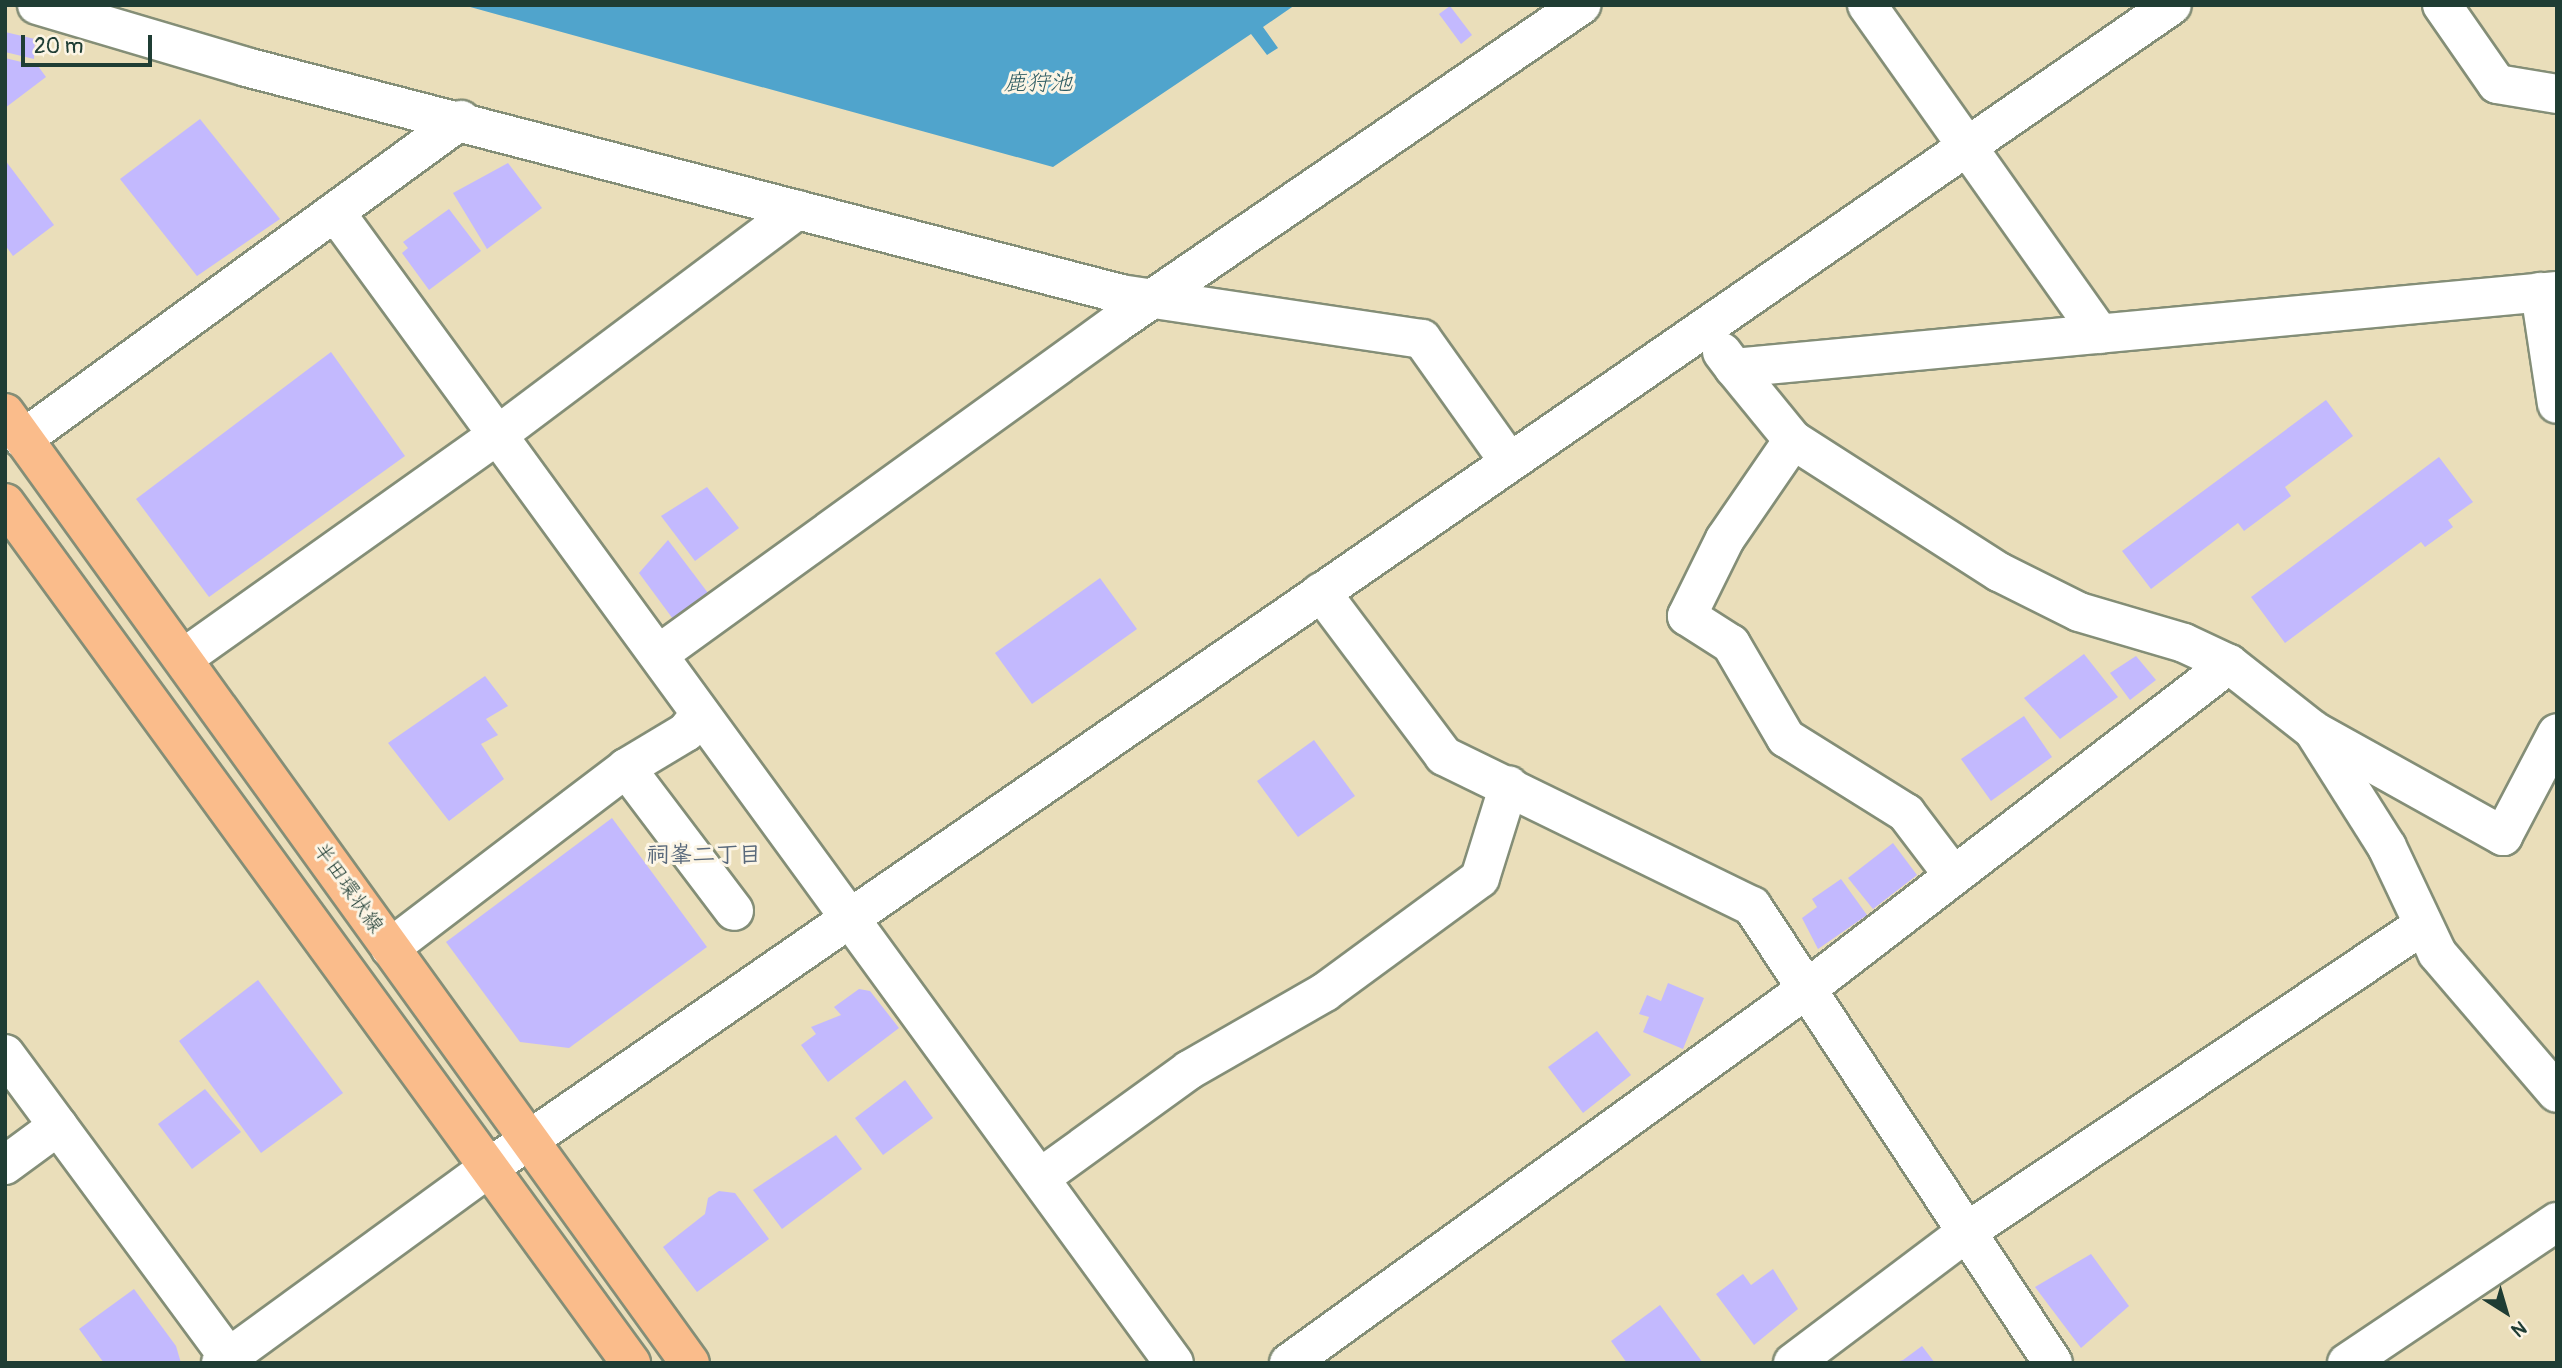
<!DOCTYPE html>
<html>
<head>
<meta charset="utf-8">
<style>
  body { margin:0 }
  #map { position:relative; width:2562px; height:1368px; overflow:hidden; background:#eadeba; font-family:Pangolin,"Klee One",sans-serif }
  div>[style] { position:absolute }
  .water>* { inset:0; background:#50a4cc }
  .building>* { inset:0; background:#c3b9fe }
  .roads { filter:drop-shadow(2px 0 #848e77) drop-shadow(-2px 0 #848e77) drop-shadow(0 2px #848e77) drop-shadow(0 -2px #848e77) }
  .minor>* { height:38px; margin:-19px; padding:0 19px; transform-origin:19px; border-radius:19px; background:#fff }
  .major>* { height:38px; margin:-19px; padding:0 19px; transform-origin:19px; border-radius:19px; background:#fabc8b }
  span { translate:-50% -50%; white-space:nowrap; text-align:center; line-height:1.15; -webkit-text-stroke:6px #fcf5e5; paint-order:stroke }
  .street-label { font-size:21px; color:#1f3d34 }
  .water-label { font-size:23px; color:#2e5c62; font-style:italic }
  .neighbourhood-label { font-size:23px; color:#58687b; font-weight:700 }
  .frame { position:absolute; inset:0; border:7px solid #1f3d34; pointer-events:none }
  .north { position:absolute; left:2471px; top:1277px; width:70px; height:70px; -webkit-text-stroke:5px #fcf5e5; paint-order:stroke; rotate:143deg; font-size:19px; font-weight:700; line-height:28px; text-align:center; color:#1f3d34 }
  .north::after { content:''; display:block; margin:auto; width:24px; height:32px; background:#1f3d34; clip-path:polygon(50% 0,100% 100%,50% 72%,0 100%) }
  .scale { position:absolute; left:21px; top:35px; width:131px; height:32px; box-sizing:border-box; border:4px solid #1f3d34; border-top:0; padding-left:9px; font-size:21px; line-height:24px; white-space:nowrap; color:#1f3d34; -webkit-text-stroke:5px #fcf5e5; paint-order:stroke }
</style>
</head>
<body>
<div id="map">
  <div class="water">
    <div style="clip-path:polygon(463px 5px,1295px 5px,1263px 27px,1278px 48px,1267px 55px,1251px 34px,1053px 167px)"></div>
  </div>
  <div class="building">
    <div style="clip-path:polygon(1450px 6px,1472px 35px,1461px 44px,1439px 14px)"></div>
    <div style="clip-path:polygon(5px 32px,35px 39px,34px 59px,5px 52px)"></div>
    <div style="clip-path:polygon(5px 58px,38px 66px,46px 77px,5px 108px)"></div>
    <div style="clip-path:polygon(200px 119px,280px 219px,197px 276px,120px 179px)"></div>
    <div style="clip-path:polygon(5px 160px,54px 225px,13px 256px,5px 245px)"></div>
    <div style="clip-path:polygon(508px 163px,542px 208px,487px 249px,453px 193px)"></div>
    <div style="clip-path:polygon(449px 209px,481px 251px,429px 290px,402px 253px,408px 248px,403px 242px)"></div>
    <div style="clip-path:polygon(331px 352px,405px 456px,209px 597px,136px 499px)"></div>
    <div style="clip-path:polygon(2326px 400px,2353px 436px,2285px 487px,2291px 496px,2244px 531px,2238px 523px,2151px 589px,2122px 551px)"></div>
    <div style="clip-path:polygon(2439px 457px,2473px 502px,2448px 520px,2453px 527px,2425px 547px,2421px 542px,2285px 643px,2251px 597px)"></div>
    <div style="clip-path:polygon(707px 487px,739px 528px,695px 561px,661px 516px)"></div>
    <div style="clip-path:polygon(668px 540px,708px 593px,673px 619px,639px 573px)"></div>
    <div style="clip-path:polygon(1100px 578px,1137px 629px,1032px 704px,995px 653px)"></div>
    <div style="clip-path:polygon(2084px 654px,2118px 697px,2060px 739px,2024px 698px)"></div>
    <div style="clip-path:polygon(2136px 656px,2156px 680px,2130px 700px,2110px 673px)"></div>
    <div style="clip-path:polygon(485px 676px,508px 706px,486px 719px,498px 735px,481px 744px,504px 779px,449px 821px,388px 743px)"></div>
    <div style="clip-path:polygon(2024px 716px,2052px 757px,1991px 801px,1961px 759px)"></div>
    <div style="clip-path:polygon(1314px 740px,1355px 796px,1298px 837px,1257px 781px)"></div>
    <div style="clip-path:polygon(612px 818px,707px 947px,569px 1048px,520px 1042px,446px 942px)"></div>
    <div style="clip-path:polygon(1893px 843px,1917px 875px,1873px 909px,1848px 878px)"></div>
    <div style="clip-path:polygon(1841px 879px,1867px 915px,1818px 949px,1802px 918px,1817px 907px,1812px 899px)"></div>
    <div style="clip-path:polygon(258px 980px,343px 1093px,261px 1153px,179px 1041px)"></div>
    <div style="clip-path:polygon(1668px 983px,1704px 998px,1683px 1049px,1643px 1032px,1649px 1017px,1639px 1014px,1647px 995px,1661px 1001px)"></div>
    <div style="clip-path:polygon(859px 989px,870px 991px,899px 1028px,828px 1082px,801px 1045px,816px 1034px,811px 1027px,841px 1015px,834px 1007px)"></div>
    <div style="clip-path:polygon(1597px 1031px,1631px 1075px,1583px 1113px,1548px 1067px)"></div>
    <div style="clip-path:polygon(905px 1080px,933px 1118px,883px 1155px,855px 1118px)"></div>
    <div style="clip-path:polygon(205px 1089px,241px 1132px,192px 1169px,158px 1124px)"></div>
    <div style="clip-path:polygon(836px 1135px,862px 1169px,782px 1229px,753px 1190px)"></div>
    <div style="clip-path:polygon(719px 1191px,735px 1193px,769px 1239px,697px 1292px,663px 1247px,705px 1214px,708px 1198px)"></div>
    <div style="clip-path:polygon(2091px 1254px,2129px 1306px,2081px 1348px,2035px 1287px)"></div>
    <div style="clip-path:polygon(1773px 1269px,1798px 1309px,1754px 1345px,1716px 1294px,1743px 1274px,1751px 1285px)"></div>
    <div style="clip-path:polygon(134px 1289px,176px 1346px,181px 1363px,104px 1363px,79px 1329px)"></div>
    <div style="clip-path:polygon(1660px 1305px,1703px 1363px,1627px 1363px,1611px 1341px)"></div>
    <div style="clip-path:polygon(1922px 1346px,1935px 1363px,1891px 1363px,1903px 1360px)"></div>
  </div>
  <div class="roads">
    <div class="minor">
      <div style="left:37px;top:5px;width:218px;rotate:16.5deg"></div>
      <div style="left:246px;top:67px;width:904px;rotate:14.54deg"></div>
      <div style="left:1121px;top:294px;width:304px;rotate:8.5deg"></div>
      <div style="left:1422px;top:339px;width:148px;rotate:54.6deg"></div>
      <div style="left:1867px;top:5px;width:403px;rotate:54.7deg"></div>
      <div style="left:2442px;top:5px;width:96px;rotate:55.2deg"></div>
      <div style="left:2497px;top:84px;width:61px;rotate:9.5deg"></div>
      <div style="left:335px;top:212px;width:1424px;rotate:53.91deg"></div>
      <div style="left:2540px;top:292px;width:113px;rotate:81.4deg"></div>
      <div style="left:1722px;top:352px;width:20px;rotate:53deg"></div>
      <div style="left:1734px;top:368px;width:827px;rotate:-5.35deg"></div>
      <div style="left:1734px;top:368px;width:93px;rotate:50.7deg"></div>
      <div style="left:1793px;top:440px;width:245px;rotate:32.7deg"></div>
      <div style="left:1999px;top:572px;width:89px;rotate:26.6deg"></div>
      <div style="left:2079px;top:612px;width:109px;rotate:16.4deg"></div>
      <div style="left:2184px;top:643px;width:50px;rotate:25deg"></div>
      <div style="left:2229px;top:664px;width:107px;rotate:38.2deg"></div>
      <div style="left:2313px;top:730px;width:138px;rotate:57.7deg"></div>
      <div style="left:2387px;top:847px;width:117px;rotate:64.7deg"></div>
      <div style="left:2437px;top:953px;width:184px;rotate:49.4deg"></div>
      <div style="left:23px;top:439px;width:542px;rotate:-36.07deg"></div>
      <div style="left:1793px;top:440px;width:120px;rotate:124.5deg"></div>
      <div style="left:1725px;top:539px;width:86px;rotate:116.3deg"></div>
      <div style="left:1687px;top:616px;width:52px;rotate:32.5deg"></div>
      <div style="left:1731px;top:644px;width:109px;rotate:59.7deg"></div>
      <div style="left:1786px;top:738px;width:142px;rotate:32deg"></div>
      <div style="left:1906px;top:813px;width:78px;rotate:52.8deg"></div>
      <div style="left:1321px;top:592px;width:205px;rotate:53.1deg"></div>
      <div style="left:1444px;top:756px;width:343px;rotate:26deg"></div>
      <div style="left:1752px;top:906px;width:547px;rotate:56.63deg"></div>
      <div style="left:659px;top:654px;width:565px;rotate:-35.86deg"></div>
      <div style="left:1117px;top:323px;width:563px;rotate:-34.42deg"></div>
      <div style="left:185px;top:657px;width:385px;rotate:-35.4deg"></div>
      <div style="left:499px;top:434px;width:373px;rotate:-36.9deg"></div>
      <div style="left:2318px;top:733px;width:212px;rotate:29.1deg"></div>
      <div style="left:2503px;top:836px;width:116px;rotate:-62.3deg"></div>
      <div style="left:626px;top:768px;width:179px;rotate:52.9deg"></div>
      <div style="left:390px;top:948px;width:297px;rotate:-37.3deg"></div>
      <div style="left:626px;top:768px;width:70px;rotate:-31deg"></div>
      <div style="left:686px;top:732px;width:23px;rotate:-52deg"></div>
      <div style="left:5px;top:1054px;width:384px;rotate:53.6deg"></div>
      <div style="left:5px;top:1165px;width:66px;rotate:-36.3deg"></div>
      <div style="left:1040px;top:1178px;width:184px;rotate:-35.9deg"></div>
      <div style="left:1189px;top:1070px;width:157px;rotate:-29.8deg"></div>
      <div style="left:1325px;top:992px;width:192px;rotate:-36.3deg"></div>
      <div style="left:1480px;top:878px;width:97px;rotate:-72.7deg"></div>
      <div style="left:221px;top:1363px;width:333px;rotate:-36.1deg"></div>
      <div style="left:490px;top:1167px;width:2044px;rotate:-34.64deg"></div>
      <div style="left:1289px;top:1363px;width:640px;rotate:-35.85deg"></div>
      <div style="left:1808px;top:988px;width:531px;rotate:-37.58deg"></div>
      <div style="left:1793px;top:1363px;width:219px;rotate:-37deg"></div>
      <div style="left:1968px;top:1231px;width:545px;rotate:-33.92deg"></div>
      <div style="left:2347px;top:1363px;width:253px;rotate:-33.9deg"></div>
    </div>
    <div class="major">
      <div style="left:5px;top:413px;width:1171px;rotate:54.21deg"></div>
      <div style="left:5px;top:503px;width:1064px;rotate:53.95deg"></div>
    </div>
  </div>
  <div class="street-label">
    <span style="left:348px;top:888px;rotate:55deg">半田環状線</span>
  </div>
  <div class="water-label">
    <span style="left:1038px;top:83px">鹿狩池</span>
  </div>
  <div class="neighbourhood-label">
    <span style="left:704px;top:855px">祠峯二丁目</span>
  </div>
  <div class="frame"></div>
  <div class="north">N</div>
  <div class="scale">20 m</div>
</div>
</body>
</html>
